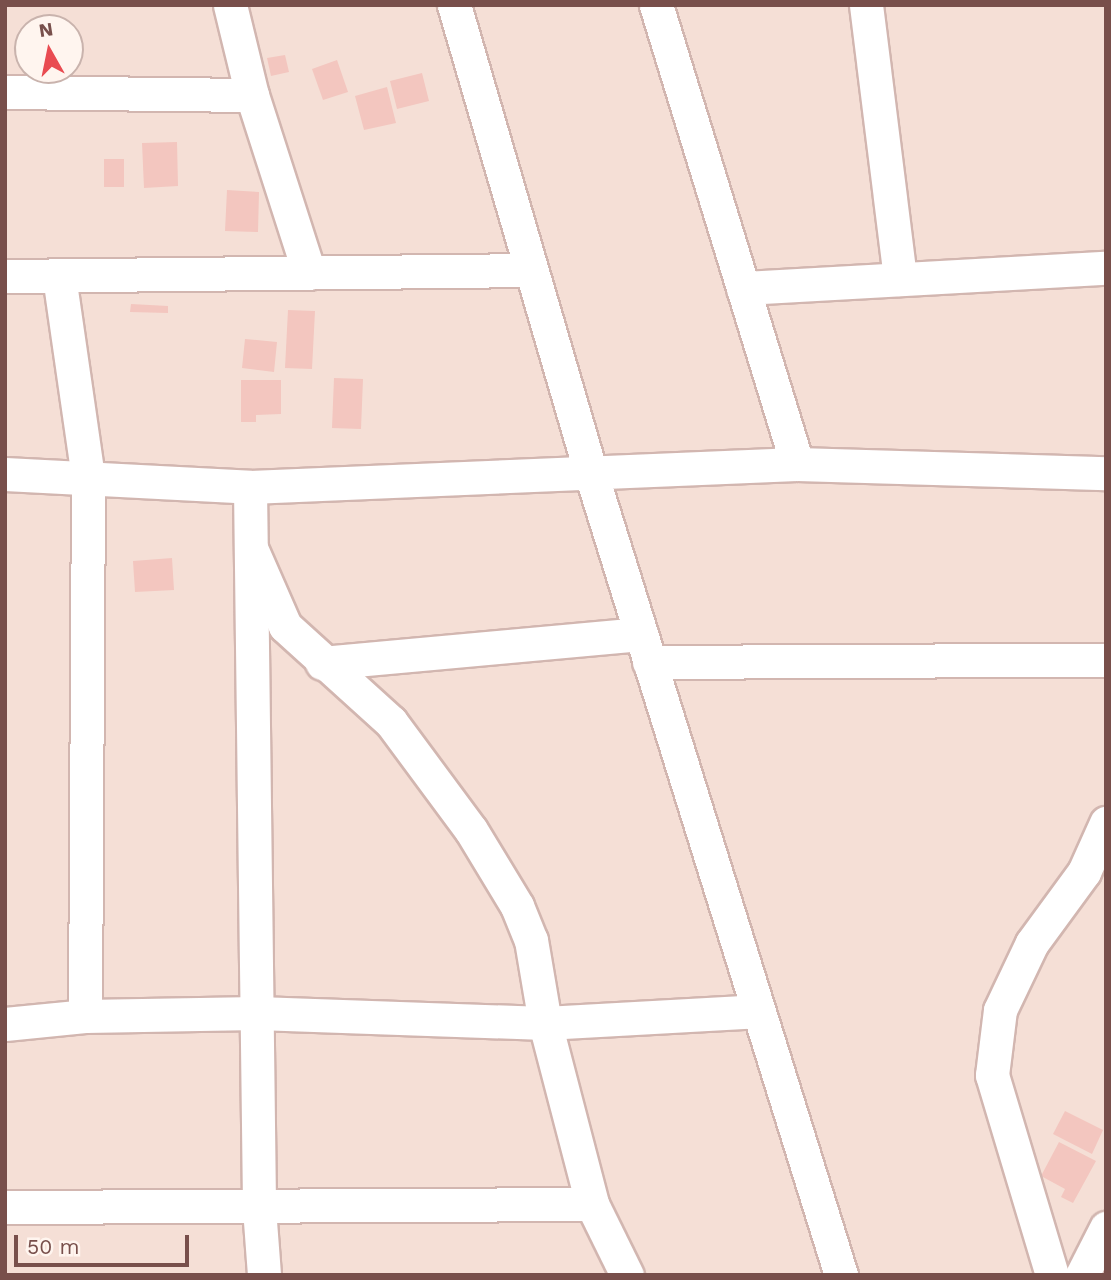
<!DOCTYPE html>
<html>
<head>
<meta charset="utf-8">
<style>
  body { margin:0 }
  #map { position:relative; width:1111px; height:1280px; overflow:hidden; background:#fdefe8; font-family:"Work Sans",sans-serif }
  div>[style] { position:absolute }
  .residential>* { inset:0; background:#f5dfd6 }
  .building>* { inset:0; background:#f3c6bf }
  .roads { filter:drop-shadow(2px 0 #d2b6b0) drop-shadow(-2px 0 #d2b6b0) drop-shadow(0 2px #d2b6b0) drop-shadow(0 -2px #d2b6b0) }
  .minor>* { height:33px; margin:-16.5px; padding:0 16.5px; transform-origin:16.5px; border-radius:16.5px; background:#fff }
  span { translate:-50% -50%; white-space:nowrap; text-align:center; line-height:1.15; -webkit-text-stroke:7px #fff5ef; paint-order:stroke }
  .frame { position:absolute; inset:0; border:7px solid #784f4b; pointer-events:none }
  .north { position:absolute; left:14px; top:14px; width:70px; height:70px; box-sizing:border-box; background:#fff5ef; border:2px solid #c9b3ad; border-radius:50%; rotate:351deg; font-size:19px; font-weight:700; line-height:28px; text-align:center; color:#784f4b }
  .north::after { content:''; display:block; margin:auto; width:24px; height:32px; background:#e94b51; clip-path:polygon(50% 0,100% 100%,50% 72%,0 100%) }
  .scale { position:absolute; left:14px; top:1235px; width:175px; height:32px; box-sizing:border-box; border:4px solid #784f4b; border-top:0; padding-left:9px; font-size:21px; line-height:24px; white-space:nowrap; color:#784f4b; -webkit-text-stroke:5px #fff5ef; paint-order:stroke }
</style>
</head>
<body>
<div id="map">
  <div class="residential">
    <div style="clip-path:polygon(evenodd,5px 5px,1106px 5px,1106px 1275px,5px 1275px,5px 5px,28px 28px,70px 28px,70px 70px,28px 70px,28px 28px)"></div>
  </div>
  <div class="building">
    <div style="clip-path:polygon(285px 55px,289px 72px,271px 76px,267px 58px)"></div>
    <div style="clip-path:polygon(337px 60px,348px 92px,323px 100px,312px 69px)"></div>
    <div style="clip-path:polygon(422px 73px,429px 101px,397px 109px,390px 81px)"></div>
    <div style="clip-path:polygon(387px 87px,396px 123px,364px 130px,355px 96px)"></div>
    <div style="clip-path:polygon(177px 142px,178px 186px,144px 188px,142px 143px)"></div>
    <div style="clip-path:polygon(104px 159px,124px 159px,124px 187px,104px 187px)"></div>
    <div style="clip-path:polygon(227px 190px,259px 192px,258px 232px,225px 231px)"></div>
    <div style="clip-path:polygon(131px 304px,168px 306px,168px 313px,130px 312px)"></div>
    <div style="clip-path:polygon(288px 310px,315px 311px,312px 369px,285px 368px)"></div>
    <div style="clip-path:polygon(245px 339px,277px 342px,274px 372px,242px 368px)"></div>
    <div style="clip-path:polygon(334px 378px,363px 379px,361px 429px,332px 428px)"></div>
    <div style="clip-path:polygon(241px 380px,281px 380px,281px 414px,256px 415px,256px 422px,241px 422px)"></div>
    <div style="clip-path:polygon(172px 558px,174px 590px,135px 592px,133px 561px)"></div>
    <div style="clip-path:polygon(1065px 1111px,1103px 1130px,1092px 1154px,1053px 1134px)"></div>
    <div style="clip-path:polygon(1059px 1142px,1096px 1161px,1073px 1203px,1061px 1197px,1065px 1189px,1041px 1176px)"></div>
  </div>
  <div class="roads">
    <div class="minor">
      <div style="left:230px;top:5px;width:93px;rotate:76.3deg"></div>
      <div style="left:252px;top:95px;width:187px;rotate:72.2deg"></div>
      <div style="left:454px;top:5px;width:484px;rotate:73.7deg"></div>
      <div style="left:590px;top:470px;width:843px;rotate:72.68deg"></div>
      <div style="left:656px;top:5px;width:480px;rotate:72.9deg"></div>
      <div style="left:866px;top:5px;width:276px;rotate:82.9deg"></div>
      <div style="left:5px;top:92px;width:247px;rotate:0.7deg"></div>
      <div style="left:5px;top:276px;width:525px;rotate:-0.65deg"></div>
      <div style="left:59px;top:276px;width:204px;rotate:81.8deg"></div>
      <div style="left:88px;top:478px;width:538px;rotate:90.32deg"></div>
      <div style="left:743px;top:288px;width:364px;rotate:-3.2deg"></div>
      <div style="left:5px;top:474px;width:245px;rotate:3deg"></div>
      <div style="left:250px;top:487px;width:547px;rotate:-2.41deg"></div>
      <div style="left:797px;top:464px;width:309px;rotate:1.7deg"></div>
      <div style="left:250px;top:487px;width:721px;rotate:89.28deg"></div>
      <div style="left:259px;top:1208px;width:67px;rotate:85.7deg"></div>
      <div style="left:251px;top:548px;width:85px;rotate:66.4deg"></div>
      <div style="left:285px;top:626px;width:143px;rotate:42.2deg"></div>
      <div style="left:391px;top:722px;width:134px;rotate:53.5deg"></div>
      <div style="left:471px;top:830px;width:89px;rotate:58.8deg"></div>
      <div style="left:517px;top:906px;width:37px;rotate:68deg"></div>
      <div style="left:531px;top:940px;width:84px;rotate:80.4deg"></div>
      <div style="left:545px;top:1023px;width:187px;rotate:75.4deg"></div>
      <div style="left:592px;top:1204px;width:79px;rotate:63.8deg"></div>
      <div style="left:649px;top:662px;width:457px;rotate:-0.3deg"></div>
      <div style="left:322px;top:663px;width:320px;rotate:-5.2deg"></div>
      <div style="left:5px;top:1024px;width:80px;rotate:-5.7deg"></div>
      <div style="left:85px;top:1016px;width:172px;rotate:-1deg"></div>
      <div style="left:257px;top:1013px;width:288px;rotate:2deg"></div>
      <div style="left:545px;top:1023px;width:212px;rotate:-3.2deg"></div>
      <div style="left:5px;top:1207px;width:587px;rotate:-0.29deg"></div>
      <div style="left:1052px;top:1275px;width:209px;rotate:-106.7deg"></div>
      <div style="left:992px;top:1075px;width:65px;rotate:-83deg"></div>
      <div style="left:1000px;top:1010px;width:74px;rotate:-64.5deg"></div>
      <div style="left:1032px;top:943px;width:88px;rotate:-53.8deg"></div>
      <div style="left:1084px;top:872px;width:54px;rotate:-65.8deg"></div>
      <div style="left:1082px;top:1275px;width:53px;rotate:-62.9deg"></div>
    </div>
  </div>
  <div class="frame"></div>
  <div class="north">N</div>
  <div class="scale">50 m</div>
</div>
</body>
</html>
